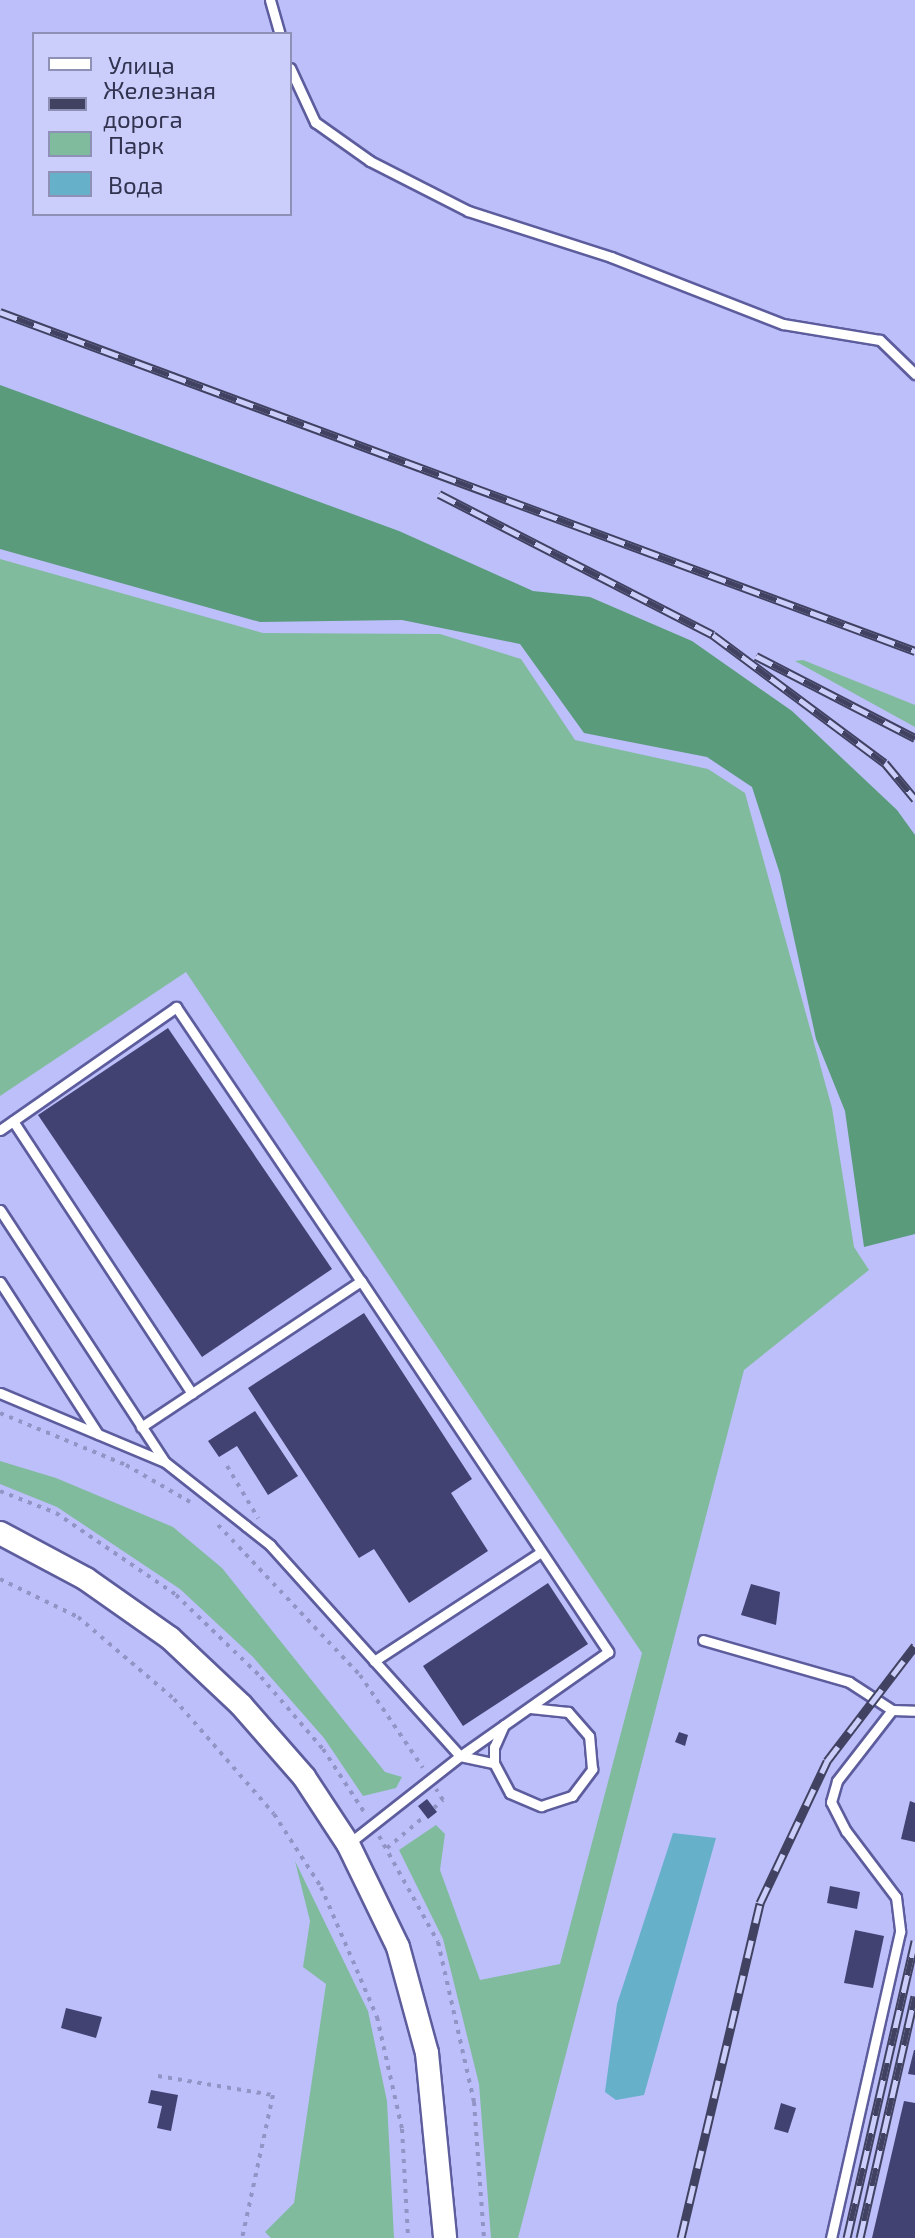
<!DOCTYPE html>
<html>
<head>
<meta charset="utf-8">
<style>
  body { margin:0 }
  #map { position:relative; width:915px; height:2238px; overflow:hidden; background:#bcbffa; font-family:"Exo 2",sans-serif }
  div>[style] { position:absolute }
  .green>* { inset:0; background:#81bb9e }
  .forest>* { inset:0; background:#5a9b7c }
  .water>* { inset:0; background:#66b0c9 }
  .building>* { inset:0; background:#414172 }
  .path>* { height:4px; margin-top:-2px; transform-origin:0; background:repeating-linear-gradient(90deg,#9294c6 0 4px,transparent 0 10px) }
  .roads { filter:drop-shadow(2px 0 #5d5d9e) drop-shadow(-2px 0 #5d5d9e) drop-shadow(0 2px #5d5d9e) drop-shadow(0 -2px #5d5d9e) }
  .service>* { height:9px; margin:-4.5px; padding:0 4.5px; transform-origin:4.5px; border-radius:4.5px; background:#fff }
  .tertiary>* { height:22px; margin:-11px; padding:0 11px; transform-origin:11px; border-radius:11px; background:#fff }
  .rail>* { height:9px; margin-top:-4.5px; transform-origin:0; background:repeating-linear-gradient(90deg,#cbcefa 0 18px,#414262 0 36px); box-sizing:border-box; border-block:2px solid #414262 }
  span { translate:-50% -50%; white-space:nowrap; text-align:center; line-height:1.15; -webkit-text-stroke:8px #cbcefa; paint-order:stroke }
  .legend { position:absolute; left:32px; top:32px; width:260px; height:184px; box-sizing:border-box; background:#cbcefa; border:2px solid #8e90b6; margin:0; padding:10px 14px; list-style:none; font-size:24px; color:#323350 }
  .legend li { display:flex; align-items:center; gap:16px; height:40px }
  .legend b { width:40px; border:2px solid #8e90b6 }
</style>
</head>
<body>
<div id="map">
  <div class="green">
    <div style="clip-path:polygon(0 559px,263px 633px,440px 634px,521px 659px,575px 740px,708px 769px,745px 793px,832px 1108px,854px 1247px,869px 1270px,744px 1370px,518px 2238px,491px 2238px,479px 2084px,443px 1939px,399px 1850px,436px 1825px,445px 1834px,440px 1870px,480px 1980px,560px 1964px,642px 1653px,186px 972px,0 1096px)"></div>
    <div style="clip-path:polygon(803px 660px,915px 705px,915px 727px,795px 661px)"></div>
    <div style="clip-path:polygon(0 1461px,56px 1478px,173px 1527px,222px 1568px,385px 1772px,402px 1777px,396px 1788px,363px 1796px,324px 1738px,253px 1657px,180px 1589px,57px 1507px,0 1484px)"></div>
    <div style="clip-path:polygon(295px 1861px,368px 2011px,387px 2101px,394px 2238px,271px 2238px,265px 2232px,294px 2203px,326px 1984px,303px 1967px,310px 1921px)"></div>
  </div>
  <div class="forest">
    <div style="clip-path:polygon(0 385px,399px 531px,533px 591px,590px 597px,692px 641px,792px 711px,897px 810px,915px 835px,915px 1234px,864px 1247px,845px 1111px,816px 1039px,780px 874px,752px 787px,707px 757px,584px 733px,520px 644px,402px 620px,260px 622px,0 549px)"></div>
  </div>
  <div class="water">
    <div style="clip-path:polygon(673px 1833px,716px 1838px,644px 2095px,616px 2100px,605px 2092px,617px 2004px)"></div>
  </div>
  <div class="building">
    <div style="clip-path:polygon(168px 1028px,332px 1269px,202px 1357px,38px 1115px)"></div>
    <div style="clip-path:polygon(364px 1313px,472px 1479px,451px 1493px,488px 1551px,409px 1603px,374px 1549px,359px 1558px,248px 1388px)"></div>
    <div style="clip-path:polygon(255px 1411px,298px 1476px,268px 1495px,237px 1446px,219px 1457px,208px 1441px)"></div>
    <div style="clip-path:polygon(548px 1583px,588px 1644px,463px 1726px,423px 1666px)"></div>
    <div style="clip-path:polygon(751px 1584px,780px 1592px,776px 1625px,741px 1615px)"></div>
    <div style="clip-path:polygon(679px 1732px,688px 1735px,685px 1746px,675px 1742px)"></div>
    <div style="clip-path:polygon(427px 1799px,437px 1812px,428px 1819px,418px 1806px)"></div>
    <div style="clip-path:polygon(910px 1801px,915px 1803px,915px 1842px,901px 1839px)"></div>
    <div style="clip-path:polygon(830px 1886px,860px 1892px,857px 1909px,827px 1903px)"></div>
    <div style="clip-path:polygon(855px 1930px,884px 1936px,873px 1988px,844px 1983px)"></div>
    <div style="clip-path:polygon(66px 2008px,102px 2017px,96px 2038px,61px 2028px)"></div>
    <div style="clip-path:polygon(914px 2050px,915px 2050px,915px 2075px,908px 2074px)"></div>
    <div style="clip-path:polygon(151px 2090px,178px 2095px,171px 2131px,157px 2128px,162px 2106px,148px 2103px)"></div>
    <div style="clip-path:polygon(904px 2101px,915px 2103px,915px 2238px,872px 2238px)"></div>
    <div style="clip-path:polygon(781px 2103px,796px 2108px,788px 2133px,774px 2129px)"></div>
  </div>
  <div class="path">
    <div style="left:0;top:1413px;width:136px;rotate:22.4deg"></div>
    <div style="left:126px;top:1465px;width:74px;rotate:30deg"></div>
    <div style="left:227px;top:1466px;width:61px;rotate:59.2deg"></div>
    <div style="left:0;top:1491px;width:60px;rotate:21.4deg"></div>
    <div style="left:56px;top:1513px;width:145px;rotate:34.3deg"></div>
    <div style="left:176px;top:1595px;width:118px;rotate:44deg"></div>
    <div style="left:261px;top:1677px;width:95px;rotate:49.3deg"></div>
    <div style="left:323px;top:1749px;width:79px;rotate:56.9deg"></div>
    <div style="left:218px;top:1525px;width:207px;rotate:46.6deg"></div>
    <div style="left:360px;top:1675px;width:112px;rotate:55.9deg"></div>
    <div style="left:0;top:1579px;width:87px;rotate:26deg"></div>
    <div style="left:78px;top:1617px;width:126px;rotate:40.5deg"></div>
    <div style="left:174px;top:1699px;width:152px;rotate:49deg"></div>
    <div style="left:274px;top:1814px;width:87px;rotate:57.2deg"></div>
    <div style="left:321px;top:1887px;width:142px;rotate:66.7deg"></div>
    <div style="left:377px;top:2017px;width:115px;rotate:77.4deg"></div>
    <div style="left:402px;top:2129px;width:109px;rotate:86.8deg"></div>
    <div style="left:434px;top:1808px;width:12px;rotate:-42deg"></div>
    <div style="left:443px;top:1800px;width:13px;rotate:-122deg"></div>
    <div style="left:379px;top:1836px;width:121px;rotate:60.9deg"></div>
    <div style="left:438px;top:1942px;width:164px;rotate:77.3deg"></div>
    <div style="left:474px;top:2102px;width:136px;rotate:85.8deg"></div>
    <div style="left:387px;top:1848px;width:50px;rotate:-40.1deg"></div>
    <div style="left:158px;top:2076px;width:117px;rotate:9.4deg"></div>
    <div style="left:273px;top:2095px;width:146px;rotate:102.2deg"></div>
  </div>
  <div class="roads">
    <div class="service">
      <div style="left:270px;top:0;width:35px;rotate:74deg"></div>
      <div style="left:290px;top:68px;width:60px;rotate:65.2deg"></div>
      <div style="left:315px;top:122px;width:67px;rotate:35.3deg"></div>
      <div style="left:370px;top:161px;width:110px;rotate:27deg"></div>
      <div style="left:468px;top:211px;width:150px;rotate:17.8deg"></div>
      <div style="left:611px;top:257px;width:185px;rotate:21.3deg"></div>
      <div style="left:783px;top:324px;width:98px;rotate:9.4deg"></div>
      <div style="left:880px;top:340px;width:49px;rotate:44.2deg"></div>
      <div style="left:13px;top:1121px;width:326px;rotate:56.7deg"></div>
      <div style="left:0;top:1130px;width:215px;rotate:-34.9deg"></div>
      <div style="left:176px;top:1007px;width:331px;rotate:56deg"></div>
      <div style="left:0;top:1210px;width:301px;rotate:56.8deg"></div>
      <div style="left:0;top:1282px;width:181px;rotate:57.2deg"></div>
      <div style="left:0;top:1393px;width:179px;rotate:22.7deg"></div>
      <div style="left:165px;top:1462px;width:103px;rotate:38.3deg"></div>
      <div style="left:246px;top:1526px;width:31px;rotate:38deg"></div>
      <div style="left:270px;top:1545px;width:284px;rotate:48deg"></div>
      <div style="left:460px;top:1756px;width:142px;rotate:141.8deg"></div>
      <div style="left:141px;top:1427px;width:264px;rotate:-33.6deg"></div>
      <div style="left:361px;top:1281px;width:446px;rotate:56.3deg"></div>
      <div style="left:608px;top:1652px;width:181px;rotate:144.9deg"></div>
      <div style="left:703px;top:1640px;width:152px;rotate:16deg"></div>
      <div style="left:849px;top:1682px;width:51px;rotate:33.1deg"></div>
      <div style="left:892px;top:1710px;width:90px;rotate:127.8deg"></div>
      <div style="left:837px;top:1781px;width:22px;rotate:106deg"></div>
      <div style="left:831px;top:1802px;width:33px;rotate:63deg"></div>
      <div style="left:846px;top:1831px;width:83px;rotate:52.9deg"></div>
      <div style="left:896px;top:1897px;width:35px;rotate:83deg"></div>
      <div style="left:900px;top:1932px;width:314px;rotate:102.7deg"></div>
      <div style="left:374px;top:1661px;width:199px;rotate:-33.1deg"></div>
      <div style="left:892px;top:1710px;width:23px;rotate:2deg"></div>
      <div style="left:504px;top:1725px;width:24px;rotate:114deg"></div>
      <div style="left:494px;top:1747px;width:16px;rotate:90deg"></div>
      <div style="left:494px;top:1763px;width:34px;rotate:62deg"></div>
      <div style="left:510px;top:1793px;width:34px;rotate:23deg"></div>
      <div style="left:541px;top:1806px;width:33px;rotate:-18deg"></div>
      <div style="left:572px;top:1796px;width:34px;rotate:-53deg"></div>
      <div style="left:592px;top:1769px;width:33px;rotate:-95deg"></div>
      <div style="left:589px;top:1736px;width:32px;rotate:-131deg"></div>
      <div style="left:568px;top:1712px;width:38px;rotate:-174deg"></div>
      <div style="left:460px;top:1756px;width:35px;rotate:12deg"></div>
    </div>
    <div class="tertiary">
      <div style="left:0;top:1533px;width:98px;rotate:28.1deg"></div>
      <div style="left:86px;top:1579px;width:103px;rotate:35.1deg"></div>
      <div style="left:170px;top:1638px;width:98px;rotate:43.3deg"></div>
      <div style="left:241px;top:1705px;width:96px;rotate:48.8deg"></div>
      <div style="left:304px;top:1777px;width:80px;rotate:56.7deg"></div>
      <div style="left:348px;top:1844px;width:114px;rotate:64.1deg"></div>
      <div style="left:398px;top:1947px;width:110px;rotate:74.7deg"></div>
      <div style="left:427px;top:2053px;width:186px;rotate:84.4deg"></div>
    </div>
  </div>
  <div class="rail">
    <div style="left:0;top:312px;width:976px;rotate:20.33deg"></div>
    <div style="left:439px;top:494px;width:308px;rotate:27.2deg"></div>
    <div style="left:713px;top:635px;width:214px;rotate:36.7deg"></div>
    <div style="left:885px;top:763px;width:47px;rotate:50.2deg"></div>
    <div style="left:756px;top:656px;width:179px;rotate:27.3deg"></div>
    <div style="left:681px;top:2238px;width:344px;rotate:-76.7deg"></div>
    <div style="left:760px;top:1903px;width:157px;rotate:-64.7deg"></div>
    <div style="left:827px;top:1761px;width:145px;rotate:-52.6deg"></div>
    <div style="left:847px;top:2238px;width:305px;rotate:-77.1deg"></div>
    <div style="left:860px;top:2238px;width:248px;rotate:-77.2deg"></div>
  </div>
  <ul class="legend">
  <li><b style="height:10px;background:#fff"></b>Улица</li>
  <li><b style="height:10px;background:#414262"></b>Железная дорога</li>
  <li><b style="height:22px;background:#81bb9e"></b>Парк</li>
  <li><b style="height:22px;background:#66b0c9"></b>Вода</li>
  </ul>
</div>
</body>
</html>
